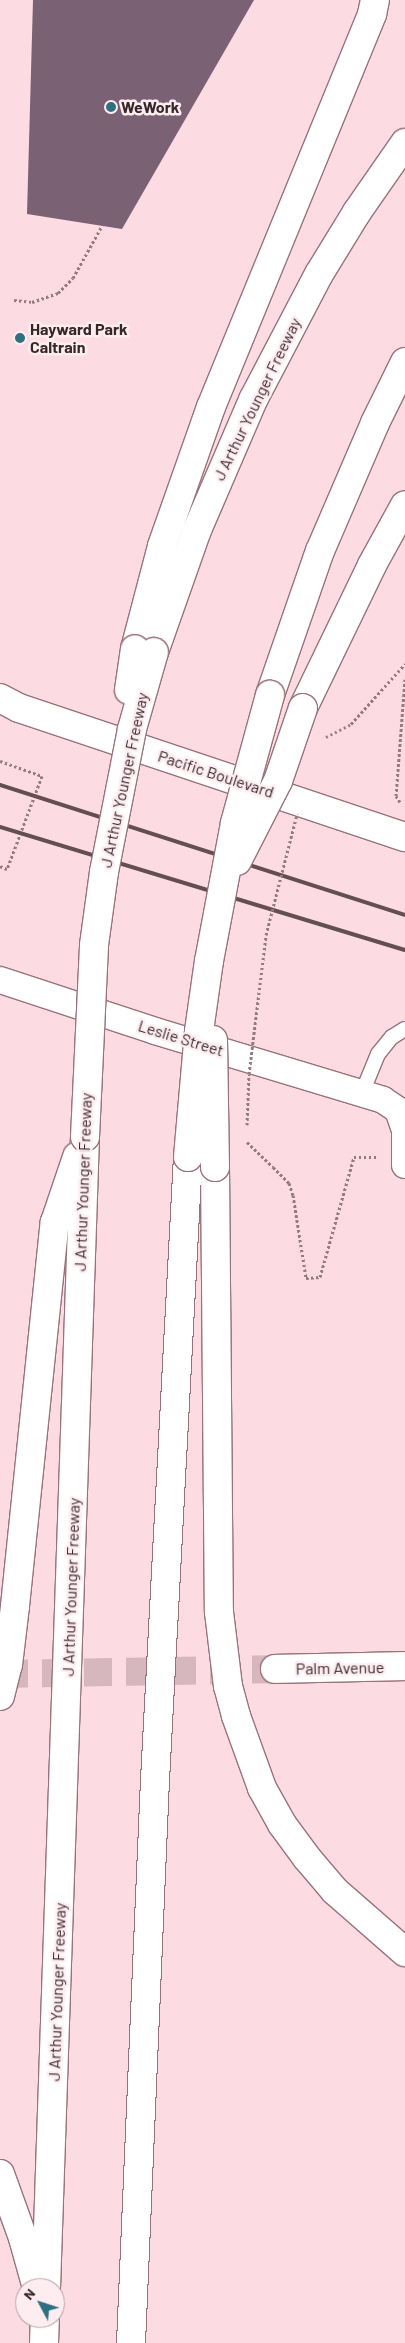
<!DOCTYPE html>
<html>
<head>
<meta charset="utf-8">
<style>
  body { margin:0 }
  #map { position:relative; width:405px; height:2343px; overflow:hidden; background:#fddbe2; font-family:Barlow,sans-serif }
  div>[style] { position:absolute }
  .building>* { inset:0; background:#7a6173 }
  .tertiary-tunnel>* { height:28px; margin-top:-14px; transform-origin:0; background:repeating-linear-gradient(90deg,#d5b7bd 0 28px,transparent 0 42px) }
  .path>* { height:3px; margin-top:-1.5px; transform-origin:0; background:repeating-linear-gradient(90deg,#937b7f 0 2.5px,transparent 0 5px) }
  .roads { filter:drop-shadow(1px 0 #99737b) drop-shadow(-1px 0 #99737b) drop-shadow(0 1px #99737b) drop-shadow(0 -1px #99737b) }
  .service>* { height:14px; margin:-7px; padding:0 7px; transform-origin:7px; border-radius:7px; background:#fff }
  .minor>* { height:26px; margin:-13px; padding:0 13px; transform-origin:13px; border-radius:13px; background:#fff }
  .tertiary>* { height:28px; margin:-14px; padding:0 14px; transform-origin:14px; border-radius:14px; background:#fff }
  .motorway>* { height:28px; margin:-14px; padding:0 14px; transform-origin:14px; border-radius:14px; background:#fff }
  .rail>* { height:4px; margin:-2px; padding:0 2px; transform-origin:2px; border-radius:2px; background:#634f53 }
  .path-bridge>* { height:3px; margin-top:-1.5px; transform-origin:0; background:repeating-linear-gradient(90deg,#937b7f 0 2.5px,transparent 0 5px) }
  .bridges { filter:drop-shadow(1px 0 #99737b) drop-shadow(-1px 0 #99737b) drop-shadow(0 1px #99737b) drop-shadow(0 -1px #99737b) }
  .motorway-bridge>* { height:28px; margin:-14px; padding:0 14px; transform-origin:14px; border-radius:14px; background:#fff }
  .dots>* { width:14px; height:14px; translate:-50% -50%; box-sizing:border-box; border:2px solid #feedf0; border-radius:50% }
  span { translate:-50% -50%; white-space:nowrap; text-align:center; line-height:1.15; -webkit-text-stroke:5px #feedf0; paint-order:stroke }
  .poi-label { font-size:16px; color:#37272a; font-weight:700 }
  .left { translate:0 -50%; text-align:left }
  .street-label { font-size:16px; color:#37272a }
  .north { position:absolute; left:15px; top:2278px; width:50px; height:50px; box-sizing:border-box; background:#feedf0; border:1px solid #ae9ea1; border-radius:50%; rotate:310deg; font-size:14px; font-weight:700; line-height:20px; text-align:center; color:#37272a }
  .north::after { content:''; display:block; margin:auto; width:18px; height:22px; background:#2e6f82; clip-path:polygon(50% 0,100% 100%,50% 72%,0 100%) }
</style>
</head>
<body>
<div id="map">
  <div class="building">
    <div style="clip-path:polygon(33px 0,254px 0,122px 229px,27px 214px)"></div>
  </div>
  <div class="tertiary-tunnel">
    <div style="left:0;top:1674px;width:275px;rotate:-1deg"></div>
  </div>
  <div class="path">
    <div style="left:14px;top:300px;width:18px;rotate:6deg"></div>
    <div style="left:32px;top:302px;width:28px;rotate:-19deg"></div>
    <div style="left:58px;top:293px;width:21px;rotate:-45deg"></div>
    <div style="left:73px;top:278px;width:60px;rotate:-60.9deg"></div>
    <div style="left:351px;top:724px;width:81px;rotate:-48deg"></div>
    <div style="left:0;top:761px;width:45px;rotate:19.7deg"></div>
    <div style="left:42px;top:776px;width:99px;rotate:110.6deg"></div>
    <div style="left:7px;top:869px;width:8px;rotate:-157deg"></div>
    <div style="left:400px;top:802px;width:7px;rotate:-124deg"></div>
    <div style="left:396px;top:796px;width:117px;rotate:-85.6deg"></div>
    <div style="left:273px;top:1167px;width:23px;rotate:45deg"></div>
    <div style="left:289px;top:1183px;width:13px;rotate:72deg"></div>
    <div style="left:293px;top:1195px;width:84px;rotate:81.1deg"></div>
    <div style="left:306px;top:1278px;width:14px;rotate:-4deg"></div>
    <div style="left:320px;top:1277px;width:125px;rotate:-74.2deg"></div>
    <div style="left:354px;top:1157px;width:23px"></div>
  </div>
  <div class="roads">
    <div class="service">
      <div style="left:362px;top:1093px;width:42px;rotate:-67.7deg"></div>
      <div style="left:378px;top:1054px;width:22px;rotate:-51deg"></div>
      <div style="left:392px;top:1037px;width:15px;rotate:-32deg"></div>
    </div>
    <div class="minor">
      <div style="left:0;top:980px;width:163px;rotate:18.2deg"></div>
      <div style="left:155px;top:1031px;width:238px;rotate:16.8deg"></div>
      <div style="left:383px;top:1100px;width:18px;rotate:34deg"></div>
      <div style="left:398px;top:1110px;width:21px;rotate:71deg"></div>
      <div style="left:405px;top:1130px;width:35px;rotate:90deg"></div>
    </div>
    <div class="tertiary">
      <div style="left:0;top:698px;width:21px;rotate:28deg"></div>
      <div style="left:19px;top:708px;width:407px;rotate:18.5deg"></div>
      <div style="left:275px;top:1669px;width:130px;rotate:-1.3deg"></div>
    </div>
    <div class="motorway">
      <div style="left:135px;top:649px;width:106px;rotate:-75.3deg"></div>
      <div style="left:162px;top:546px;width:147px;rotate:-70.6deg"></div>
      <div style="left:211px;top:407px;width:425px;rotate:-67.7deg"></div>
      <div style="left:372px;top:14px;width:14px;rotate:-78deg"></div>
      <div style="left:154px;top:652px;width:129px;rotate:-70.6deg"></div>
      <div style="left:197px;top:530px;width:142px;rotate:-66.7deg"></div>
      <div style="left:253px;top:400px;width:142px;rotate:-62.4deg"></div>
      <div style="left:319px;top:274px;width:73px;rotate:-58.5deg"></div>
      <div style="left:357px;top:212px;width:84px;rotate:-55.2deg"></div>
      <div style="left:270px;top:695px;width:152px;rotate:-70.9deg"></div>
      <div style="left:320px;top:551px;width:139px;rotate:-66.7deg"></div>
      <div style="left:375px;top:423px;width:68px;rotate:-63.8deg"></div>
      <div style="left:303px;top:708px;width:159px;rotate:-64.2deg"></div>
      <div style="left:372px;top:565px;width:68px;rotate:-61.2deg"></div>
      <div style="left:215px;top:1167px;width:445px;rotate:89.5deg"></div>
      <div style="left:219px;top:1612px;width:75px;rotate:83.1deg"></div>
      <div style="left:228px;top:1686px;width:31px;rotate:75deg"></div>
      <div style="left:236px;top:1716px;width:77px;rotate:70.1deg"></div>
      <div style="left:262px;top:1788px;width:41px;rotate:60.9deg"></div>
      <div style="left:282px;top:1824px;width:42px;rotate:53.7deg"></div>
      <div style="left:307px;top:1858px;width:43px;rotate:49.7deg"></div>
      <div style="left:335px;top:1891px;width:93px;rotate:41.1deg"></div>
      <div style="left:0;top:1696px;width:32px;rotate:-76deg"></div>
      <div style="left:8px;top:1665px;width:59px;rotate:-83.2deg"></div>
      <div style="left:15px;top:1606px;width:386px;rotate:-84.1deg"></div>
      <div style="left:55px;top:1222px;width:69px;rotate:-71.3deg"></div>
      <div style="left:0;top:2174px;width:68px;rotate:70.2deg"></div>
      <div style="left:23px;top:2238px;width:52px;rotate:74.4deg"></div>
      <div style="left:46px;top:2288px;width:1152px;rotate:-88.06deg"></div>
      <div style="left:44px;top:2343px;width:25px;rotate:-88deg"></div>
      <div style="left:131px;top:2343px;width:564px;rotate:-87.56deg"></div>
      <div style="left:155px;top:1780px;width:624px;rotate:-86.97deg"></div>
    </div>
  </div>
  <div class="rail">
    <div style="left:0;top:785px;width:425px;rotate:17.8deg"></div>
    <div style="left:0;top:827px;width:423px;rotate:16.9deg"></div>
  </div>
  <div class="path-bridge">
    <div style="left:326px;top:737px;width:28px;rotate:-27deg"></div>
    <div style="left:247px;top:1125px;width:51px;rotate:-87.8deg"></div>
    <div style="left:249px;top:1074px;width:140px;rotate:-83deg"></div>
    <div style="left:266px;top:935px;width:125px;rotate:-75.6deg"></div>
    <div style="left:247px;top:1142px;width:36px;rotate:44deg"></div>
  </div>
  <div class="bridges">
    <div class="motorway-bridge">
      <div style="left:129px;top:690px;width:41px;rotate:-81.7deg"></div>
      <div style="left:237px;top:861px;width:90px;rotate:-62.9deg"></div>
      <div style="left:278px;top:781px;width:77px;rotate:-71.1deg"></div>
      <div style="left:213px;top:1040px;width:127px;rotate:89.1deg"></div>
      <div style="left:85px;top:1137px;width:192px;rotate:-87.3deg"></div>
      <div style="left:94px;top:945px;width:74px;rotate:-82.2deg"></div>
      <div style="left:104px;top:872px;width:146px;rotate:-78.9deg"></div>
      <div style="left:132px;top:729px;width:80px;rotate:-74.1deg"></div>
      <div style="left:188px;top:1157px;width:126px;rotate:-85deg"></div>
      <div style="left:199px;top:1031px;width:71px;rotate:-81.9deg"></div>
      <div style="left:209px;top:961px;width:140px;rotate:-79.3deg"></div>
      <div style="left:235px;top:823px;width:133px;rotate:-74.7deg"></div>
    </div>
  </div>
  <div class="dots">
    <div style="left:111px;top:107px;background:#2e6f82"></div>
    <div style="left:20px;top:338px;background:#2e6f82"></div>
  </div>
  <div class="poi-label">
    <span class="left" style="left:121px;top:107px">WeWork</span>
    <span class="left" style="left:30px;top:338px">Hayward Park<br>Caltrain</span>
  </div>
  <div class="street-label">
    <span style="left:257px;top:399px;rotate:-64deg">J Arthur Younger Freeway</span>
    <span style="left:216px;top:774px;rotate:18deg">Pacific Boulevard</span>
    <span style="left:124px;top:780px;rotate:-78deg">J Arthur Younger Freeway</span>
    <span style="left:181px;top:1038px;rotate:17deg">Leslie Street</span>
    <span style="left:83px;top:1182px;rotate:-88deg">J Arthur Younger Freeway</span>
    <span style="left:71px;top:1587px;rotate:-88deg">J Arthur Younger Freeway</span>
    <span style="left:340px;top:1668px;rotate:-1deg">Palm Avenue</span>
    <span style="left:57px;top:1992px;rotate:-88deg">J Arthur Younger Freeway</span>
  </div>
  <div class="north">N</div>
</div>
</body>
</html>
